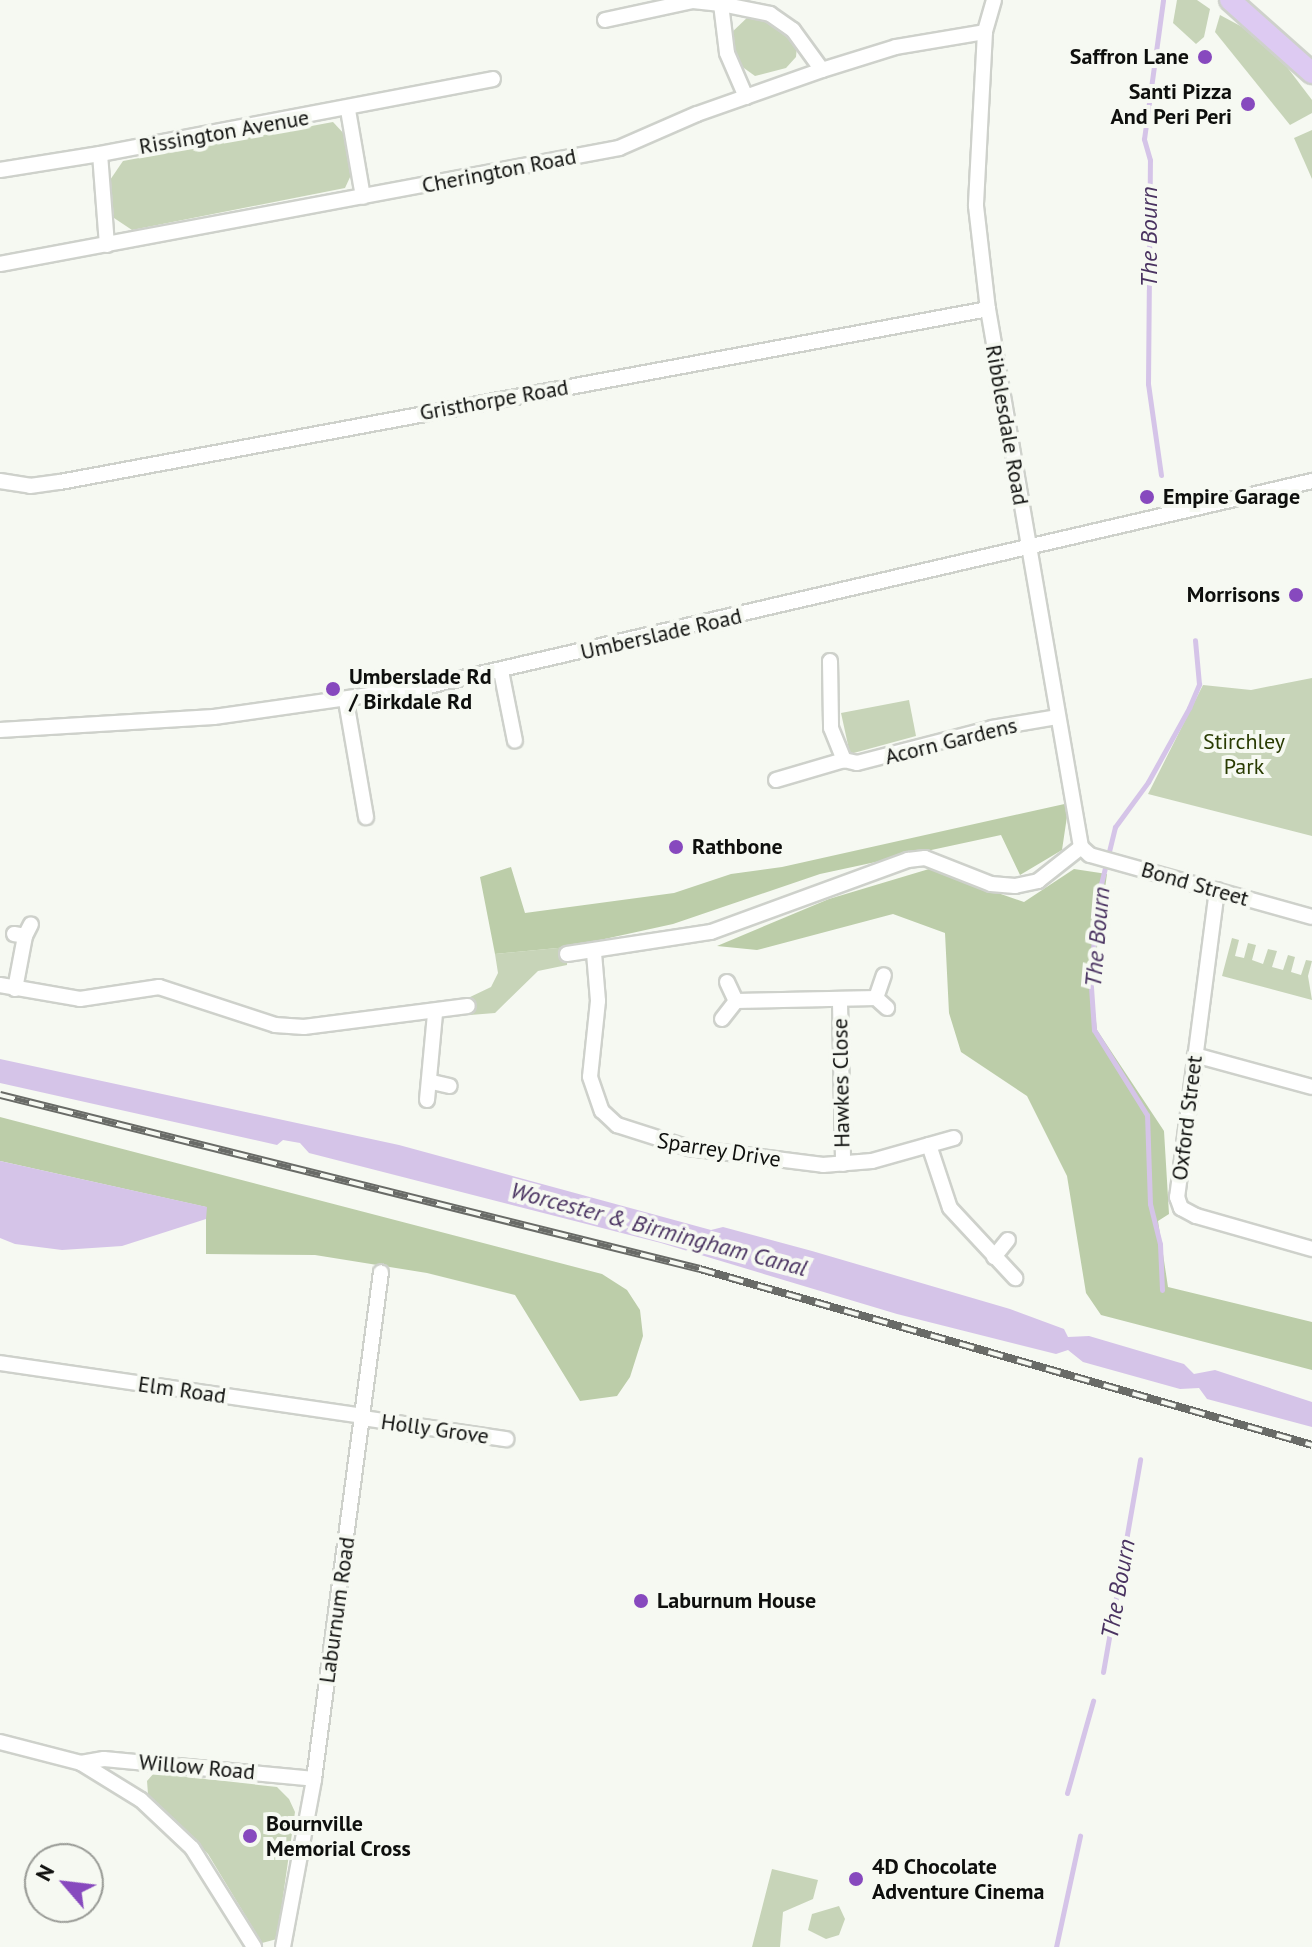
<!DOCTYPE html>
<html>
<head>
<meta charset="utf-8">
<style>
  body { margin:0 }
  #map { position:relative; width:1312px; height:1947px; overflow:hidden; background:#f6f9f2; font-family:"PT Sans",sans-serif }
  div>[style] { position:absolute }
  .green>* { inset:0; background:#c7d4b8 }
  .forest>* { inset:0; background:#bccda9 }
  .water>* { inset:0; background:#d5c4e8 }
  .stream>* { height:5px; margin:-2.5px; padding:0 2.5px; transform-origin:2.5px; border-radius:2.5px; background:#d5c4e8 }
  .roads { filter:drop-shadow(2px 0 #ced1cb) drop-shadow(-2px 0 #ced1cb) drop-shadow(0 2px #ced1cb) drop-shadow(0 -2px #ced1cb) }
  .minor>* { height:14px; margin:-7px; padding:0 7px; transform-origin:7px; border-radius:7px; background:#fff }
  .primary>* { height:20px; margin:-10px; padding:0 10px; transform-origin:10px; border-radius:10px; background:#ddcaf2 }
  .rail>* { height:8px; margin-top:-4px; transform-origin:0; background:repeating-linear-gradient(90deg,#f6f9f2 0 15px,#696b67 0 30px); box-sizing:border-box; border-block:2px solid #696b67 }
  .dots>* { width:22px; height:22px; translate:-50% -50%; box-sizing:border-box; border:4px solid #f6f9f2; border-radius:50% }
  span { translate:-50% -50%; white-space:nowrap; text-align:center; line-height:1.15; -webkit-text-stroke:8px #f6f9f2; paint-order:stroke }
  .poi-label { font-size:22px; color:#0e0f0d; font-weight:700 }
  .right { translate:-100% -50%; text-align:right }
  .left { translate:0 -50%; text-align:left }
  .street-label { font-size:22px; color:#0e0f0d }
  .park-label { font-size:22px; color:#293b02 }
  .water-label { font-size:24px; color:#4a3361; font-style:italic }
  .north { position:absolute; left:24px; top:1843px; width:80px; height:80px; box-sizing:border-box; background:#f6f9f2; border:2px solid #999b96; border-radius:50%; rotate:298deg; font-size:22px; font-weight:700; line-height:32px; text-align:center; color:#0e0f0d }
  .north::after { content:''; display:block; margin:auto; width:28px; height:36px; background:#8749be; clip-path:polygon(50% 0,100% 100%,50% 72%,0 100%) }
</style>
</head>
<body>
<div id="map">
  <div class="green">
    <div style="clip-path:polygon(1177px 0,1197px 0,1210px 9px,1204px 37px,1196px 44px,1173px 23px)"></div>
    <div style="clip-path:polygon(751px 14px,787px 34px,797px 46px,796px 57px,786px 68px,755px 76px,737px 63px,729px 35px)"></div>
    <div style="clip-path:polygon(1220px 15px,1246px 29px,1287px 67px,1312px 100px,1312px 113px,1290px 125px,1215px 32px)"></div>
    <div style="clip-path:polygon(333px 122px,346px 136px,351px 175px,345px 188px,132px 230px,114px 218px,110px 180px,123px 161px)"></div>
    <div style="clip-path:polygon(1312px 130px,1312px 179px,1294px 138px)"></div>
    <div style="clip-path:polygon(1312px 678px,1312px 836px,1148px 794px,1203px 685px,1251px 690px)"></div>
    <div style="clip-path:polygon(909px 700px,916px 736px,850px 754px,841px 713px)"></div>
    <div style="clip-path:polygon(1232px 938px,1239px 940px,1235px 956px,1244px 958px,1248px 943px,1256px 945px,1252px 960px,1263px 964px,1268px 949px,1277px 951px,1272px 967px,1283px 970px,1288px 955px,1295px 957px,1291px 972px,1301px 975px,1306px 960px,1312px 961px,1308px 976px,1312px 1000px,1222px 976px)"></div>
    <div style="clip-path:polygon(568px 947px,567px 965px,538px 971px,495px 1013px,470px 1015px,468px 998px,491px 987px,498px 973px,495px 954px)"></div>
    <div style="clip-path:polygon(154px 1773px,277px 1787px,289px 1799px,295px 1812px,277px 1939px,262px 1943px,208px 1854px,148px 1794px,147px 1781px)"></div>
    <div style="clip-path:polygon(772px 1869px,818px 1880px,813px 1899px,783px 1912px,780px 1947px,752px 1947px)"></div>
    <div style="clip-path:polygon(839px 1906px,845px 1919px,839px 1935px,826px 1939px,808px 1930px,812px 1914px)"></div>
  </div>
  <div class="forest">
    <div style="clip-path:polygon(1069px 803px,1062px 850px,1020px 875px,1001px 835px,820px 874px,673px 924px,568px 947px,495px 954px,480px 877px,511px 867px,525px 913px,674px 893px,731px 874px,782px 867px)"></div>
    <div style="clip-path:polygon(929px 869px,1024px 902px,1074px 869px,1107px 874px,1092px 985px,1097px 1030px,1164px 1131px,1169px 1214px,1158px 1221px,1168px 1287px,1312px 1322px,1312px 1370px,1101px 1315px,1086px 1293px,1067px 1176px,1027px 1096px,961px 1052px,949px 1013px,945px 933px,893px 914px,757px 950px,717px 946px,829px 899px)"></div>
    <div style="clip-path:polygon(0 1117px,602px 1274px,627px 1290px,640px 1310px,643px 1336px,630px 1377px,617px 1396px,580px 1401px,515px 1295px,427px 1273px,315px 1255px,206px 1254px,206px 1207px,0 1161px)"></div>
  </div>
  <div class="water">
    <div style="clip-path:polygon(0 1059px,399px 1145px,711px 1230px,723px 1227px,812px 1251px,1010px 1309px,1064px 1329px,1068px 1337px,1089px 1336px,1184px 1364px,1194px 1374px,1215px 1370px,1312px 1402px,1312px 1427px,1207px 1399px,1199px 1388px,1180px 1389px,1083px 1362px,1068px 1350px,1056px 1354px,897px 1314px,661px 1243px,309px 1153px,300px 1143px,283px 1140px,277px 1145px,0 1083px)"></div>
    <div style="clip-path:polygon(0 1161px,207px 1207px,206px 1219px,122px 1246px,62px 1250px,15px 1244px,0 1238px)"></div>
  </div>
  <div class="stream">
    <div style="left:1161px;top:475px;width:92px;rotate:-98.1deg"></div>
    <div style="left:1148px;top:384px;width:224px;rotate:-89.5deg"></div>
    <div style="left:1150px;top:160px;width:22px;rotate:-106deg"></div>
    <div style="left:1144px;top:139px;width:140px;rotate:-82.2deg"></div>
    <div style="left:1162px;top:1290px;width:46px;rotate:-92.5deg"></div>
    <div style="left:1160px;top:1244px;width:41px;rotate:-104deg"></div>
    <div style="left:1150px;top:1204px;width:89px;rotate:-91.9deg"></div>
    <div style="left:1147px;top:1115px;width:100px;rotate:-121.9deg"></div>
    <div style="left:1094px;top:1030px;width:57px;rotate:-94deg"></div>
    <div style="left:1090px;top:973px;width:90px;rotate:-83deg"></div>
    <div style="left:1101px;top:884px;width:59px;rotate:-76.2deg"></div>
    <div style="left:1115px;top:827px;width:56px;rotate:-53.7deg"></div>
    <div style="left:1148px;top:782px;width:85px;rotate:-61deg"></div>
    <div style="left:1189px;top:708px;width:26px;rotate:-67deg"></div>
    <div style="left:1199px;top:684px;width:44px;rotate:-95.2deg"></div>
    <div style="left:1103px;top:1672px;width:216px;rotate:-80.1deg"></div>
    <div style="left:1067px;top:1793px;width:96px;rotate:-74.2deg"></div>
    <div style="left:1056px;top:1947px;width:114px;rotate:-77.8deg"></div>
  </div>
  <div class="roads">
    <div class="minor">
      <div style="left:994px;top:0;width:33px;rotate:106deg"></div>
      <div style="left:985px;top:32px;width:174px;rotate:93deg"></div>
      <div style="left:976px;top:206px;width:104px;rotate:83.4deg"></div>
      <div style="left:988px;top:309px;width:546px;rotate:80.19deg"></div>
      <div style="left:605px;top:20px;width:90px;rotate:-12.2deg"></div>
      <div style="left:693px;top:1px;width:28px;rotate:6deg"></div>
      <div style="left:746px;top:97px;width:48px;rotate:-113.4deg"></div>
      <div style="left:727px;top:53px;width:49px;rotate:-97deg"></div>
      <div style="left:721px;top:4px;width:50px;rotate:11.5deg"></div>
      <div style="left:770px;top:14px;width:28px;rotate:35deg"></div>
      <div style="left:793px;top:30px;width:49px;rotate:54.1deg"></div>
      <div style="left:348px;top:110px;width:88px;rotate:80.2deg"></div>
      <div style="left:0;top:170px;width:101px;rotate:-9.1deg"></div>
      <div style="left:107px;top:245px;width:91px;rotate:-94.4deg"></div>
      <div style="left:100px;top:154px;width:400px;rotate:-10.8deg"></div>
      <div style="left:0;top:264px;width:630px;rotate:-10.61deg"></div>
      <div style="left:619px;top:148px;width:85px;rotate:-23.6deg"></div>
      <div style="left:697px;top:114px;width:133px;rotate:-19.4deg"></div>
      <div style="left:822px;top:70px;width:77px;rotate:-17.3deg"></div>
      <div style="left:896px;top:47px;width:90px;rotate:-9.6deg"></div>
      <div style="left:0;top:481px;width:30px;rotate:9deg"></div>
      <div style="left:30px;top:486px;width:30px;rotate:-8deg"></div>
      <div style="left:60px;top:482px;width:944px;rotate:-10.56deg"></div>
      <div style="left:830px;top:661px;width:67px;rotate:89.1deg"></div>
      <div style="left:831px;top:728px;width:35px;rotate:68deg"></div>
      <div style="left:501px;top:671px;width:71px;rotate:78.7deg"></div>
      <div style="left:346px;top:701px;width:118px;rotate:80.2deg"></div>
      <div style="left:0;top:730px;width:214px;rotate:-3.5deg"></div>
      <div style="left:214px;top:717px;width:212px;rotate:-8.1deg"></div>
      <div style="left:424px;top:687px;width:912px;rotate:-13.06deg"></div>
      <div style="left:776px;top:780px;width:71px;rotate:-16.4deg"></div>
      <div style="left:844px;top:760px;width:13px;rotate:13deg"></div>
      <div style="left:857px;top:763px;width:139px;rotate:-14.5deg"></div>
      <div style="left:992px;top:728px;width:67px;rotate:-9.5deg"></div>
      <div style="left:1081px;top:847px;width:12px;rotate:42deg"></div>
      <div style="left:1090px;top:855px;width:230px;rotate:15.6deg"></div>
      <div style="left:1217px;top:890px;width:310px;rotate:97.4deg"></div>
      <div style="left:1177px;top:1197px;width:12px;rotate:70deg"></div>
      <div style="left:1181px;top:1208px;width:17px;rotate:28deg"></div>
      <div style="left:1196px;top:1216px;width:121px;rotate:15.9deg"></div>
      <div style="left:14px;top:934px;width:11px;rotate:10deg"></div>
      <div style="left:25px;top:936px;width:13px;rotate:-63deg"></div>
      <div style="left:594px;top:953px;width:48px;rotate:85.2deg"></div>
      <div style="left:598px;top:1001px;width:76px;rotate:96deg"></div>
      <div style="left:590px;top:1077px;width:36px;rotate:71deg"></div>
      <div style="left:602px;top:1111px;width:21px;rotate:43deg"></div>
      <div style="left:617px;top:1125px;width:76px;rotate:17.7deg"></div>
      <div style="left:689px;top:1148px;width:135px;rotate:7.2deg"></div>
      <div style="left:823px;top:1165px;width:49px;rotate:-4.7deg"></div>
      <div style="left:872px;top:1161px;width:85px;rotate:-15.7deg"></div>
      <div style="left:567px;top:954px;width:146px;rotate:-8.7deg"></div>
      <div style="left:711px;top:932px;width:210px;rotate:-20.1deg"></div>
      <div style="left:908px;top:860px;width:17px;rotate:-7deg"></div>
      <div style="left:925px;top:858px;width:71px;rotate:21.5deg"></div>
      <div style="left:991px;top:884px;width:24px;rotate:5deg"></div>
      <div style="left:1015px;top:886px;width:24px;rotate:-12deg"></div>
      <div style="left:1038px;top:881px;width:55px;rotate:-38.3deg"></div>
      <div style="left:727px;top:982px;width:21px;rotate:65deg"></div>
      <div style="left:736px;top:1001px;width:140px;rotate:-1.2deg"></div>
      <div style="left:876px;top:998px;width:15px;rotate:42deg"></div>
      <div style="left:0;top:985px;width:81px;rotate:9.9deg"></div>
      <div style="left:80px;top:999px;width:80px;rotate:-8.6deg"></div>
      <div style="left:159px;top:987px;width:122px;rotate:18.1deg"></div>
      <div style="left:275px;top:1025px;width:29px;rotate:4deg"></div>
      <div style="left:304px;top:1027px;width:165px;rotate:-7.3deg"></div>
      <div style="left:15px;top:989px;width:54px;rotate:-79.3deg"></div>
      <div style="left:876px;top:998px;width:24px;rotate:-71deg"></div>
      <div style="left:840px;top:1002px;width:162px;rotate:88.9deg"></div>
      <div style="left:722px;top:1019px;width:23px;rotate:-52deg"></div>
      <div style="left:1195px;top:1055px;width:121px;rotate:15.3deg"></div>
      <div style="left:432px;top:1082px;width:18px;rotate:13deg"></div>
      <div style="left:427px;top:1100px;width:87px;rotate:-84.7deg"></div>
      <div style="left:929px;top:1145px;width:66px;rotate:71.6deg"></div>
      <div style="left:950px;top:1208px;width:96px;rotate:47.1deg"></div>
      <div style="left:994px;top:1257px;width:22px;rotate:-51deg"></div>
      <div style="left:0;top:1363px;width:367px;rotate:8.3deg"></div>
      <div style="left:363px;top:1418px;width:145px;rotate:8.4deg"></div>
      <div style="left:0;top:1742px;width:84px;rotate:14.5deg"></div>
      <div style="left:81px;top:1763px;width:70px;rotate:31.7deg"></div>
      <div style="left:141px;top:1800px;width:70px;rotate:43.3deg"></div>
      <div style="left:192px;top:1848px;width:117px;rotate:57.9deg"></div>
      <div style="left:81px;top:1763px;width:23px;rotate:-10deg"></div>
      <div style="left:104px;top:1759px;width:211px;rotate:5.4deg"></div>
      <div style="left:283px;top:1947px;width:171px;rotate:-79.5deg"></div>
      <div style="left:314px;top:1779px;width:511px;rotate:-82.47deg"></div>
    </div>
    <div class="primary">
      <div style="left:1230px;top:0;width:110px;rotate:41.7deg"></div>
    </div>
  </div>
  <div class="rail">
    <div style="left:0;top:1095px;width:721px;rotate:13.96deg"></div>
    <div style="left:700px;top:1269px;width:637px;rotate:16.04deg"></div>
  </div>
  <div class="dots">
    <div style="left:1205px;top:57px;background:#8749be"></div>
    <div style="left:1248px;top:104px;background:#8749be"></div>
    <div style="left:1147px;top:497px;background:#8749be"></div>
    <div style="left:1296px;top:595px;background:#8749be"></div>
    <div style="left:333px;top:689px;background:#8749be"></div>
    <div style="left:676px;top:847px;background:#8749be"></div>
    <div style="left:641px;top:1601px;background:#8749be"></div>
    <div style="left:250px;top:1836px;background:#8749be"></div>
    <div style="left:856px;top:1879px;background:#8749be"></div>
  </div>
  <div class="poi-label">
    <span class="right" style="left:1189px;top:57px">Saffron Lane</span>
    <span class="right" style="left:1232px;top:104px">Santi Pizza<br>And Peri Peri</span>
    <span class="left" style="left:1163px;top:497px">Empire Garage</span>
    <span class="right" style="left:1280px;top:595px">Morrisons</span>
    <span class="left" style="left:349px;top:689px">Umberslade Rd<br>/ Birkdale Rd</span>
    <span class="left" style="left:692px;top:847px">Rathbone</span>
    <span class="left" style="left:657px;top:1601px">Laburnum House</span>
    <span class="left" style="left:266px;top:1836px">Bournville<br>Memorial Cross</span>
    <span class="left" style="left:872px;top:1879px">4D Chocolate<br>Adventure Cinema</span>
  </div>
  <div class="street-label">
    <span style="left:224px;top:132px;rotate:-10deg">Rissington Avenue</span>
    <span style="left:499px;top:171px;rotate:-11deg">Cherington Road</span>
    <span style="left:494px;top:400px;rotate:-10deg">Gristhorpe Road</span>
    <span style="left:1007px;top:425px;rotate:80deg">Ribblesdale Road</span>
    <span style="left:661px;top:634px;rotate:-13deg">Umberslade Road</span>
    <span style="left:951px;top:741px;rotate:-14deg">Acorn Gardens</span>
    <span style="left:1195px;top:884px;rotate:16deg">Bond Street</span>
    <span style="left:841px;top:1083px;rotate:-91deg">Hawkes Close</span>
    <span style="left:1187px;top:1118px;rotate:-83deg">Oxford Street</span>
    <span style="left:719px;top:1150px;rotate:9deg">Sparrey Drive</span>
    <span style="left:182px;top:1390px;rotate:8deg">Elm Road</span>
    <span style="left:435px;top:1429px;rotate:8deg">Holly Grove</span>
    <span style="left:337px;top:1610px;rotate:-82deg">Laburnum Road</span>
    <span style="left:197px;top:1767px;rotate:5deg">Willow Road</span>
  </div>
  <div class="park-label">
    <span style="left:1244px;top:754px">Stirchley<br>Park</span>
  </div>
  <div class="water-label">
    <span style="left:1149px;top:237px;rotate:-90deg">The Bourn</span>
    <span style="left:1097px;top:937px;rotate:-85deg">The Bourn</span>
    <span style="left:659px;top:1229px;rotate:15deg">Worcester &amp; Birmingham Canal</span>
    <span style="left:1118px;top:1589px;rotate:-80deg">The Bourn</span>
  </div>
  <div class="north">N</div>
</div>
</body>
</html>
